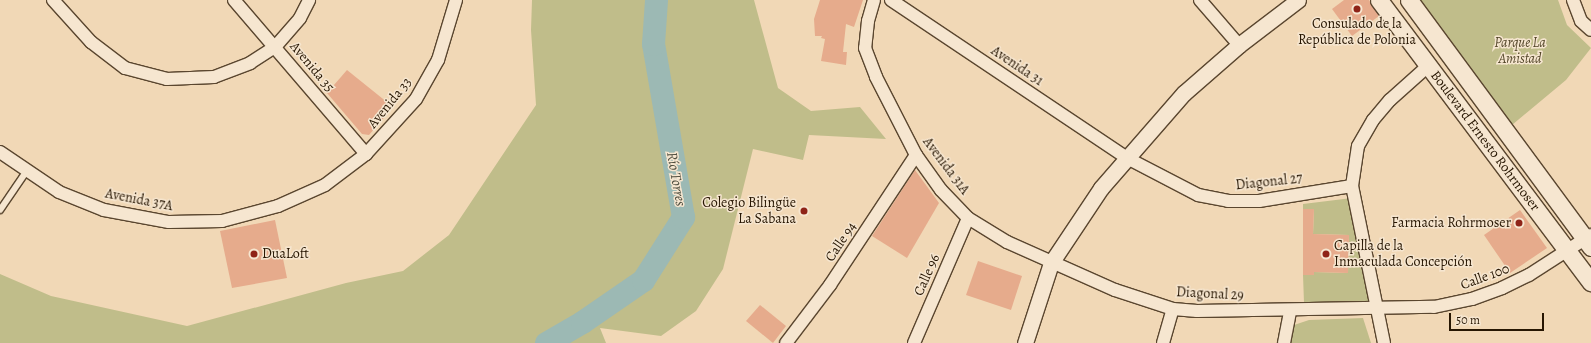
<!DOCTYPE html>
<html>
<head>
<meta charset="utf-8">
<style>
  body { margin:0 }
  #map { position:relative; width:1591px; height:343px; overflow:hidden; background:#f1d8b6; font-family:Alegreya,serif }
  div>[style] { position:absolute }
  .green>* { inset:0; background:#c0bd8a }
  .river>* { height:23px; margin:-11.5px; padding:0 11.5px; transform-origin:11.5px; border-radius:11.5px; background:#9cb9b4 }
  .building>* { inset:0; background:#e6ab8c }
  .roads { filter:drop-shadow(1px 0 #5a462f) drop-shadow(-1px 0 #5a462f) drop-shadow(0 1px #5a462f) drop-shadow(0 -1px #5a462f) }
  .service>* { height:6px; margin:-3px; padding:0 3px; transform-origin:3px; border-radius:3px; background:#f6e6d0 }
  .minor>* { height:12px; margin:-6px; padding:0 6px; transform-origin:6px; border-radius:6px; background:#f6e6d0 }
  .tertiary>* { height:15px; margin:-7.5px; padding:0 7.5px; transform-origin:7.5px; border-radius:7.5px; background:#f6e6d0 }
  .secondary>* { height:17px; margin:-8.5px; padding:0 8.5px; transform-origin:8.5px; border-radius:8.5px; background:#f6e6d0 }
  .dots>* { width:11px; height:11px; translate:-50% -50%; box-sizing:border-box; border:2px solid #f6e6d0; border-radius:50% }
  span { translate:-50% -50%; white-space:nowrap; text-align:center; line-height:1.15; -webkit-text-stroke:3px #f6e6d0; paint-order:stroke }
  .poi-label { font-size:14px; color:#271602 }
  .right { translate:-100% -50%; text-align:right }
  .left { translate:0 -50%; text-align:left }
  .park-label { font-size:14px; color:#55482b; font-style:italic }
  .street-label { font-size:14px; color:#271602 }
  .water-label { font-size:15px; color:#504f40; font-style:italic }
  .scale { position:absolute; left:1449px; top:313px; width:95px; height:18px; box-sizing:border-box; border:2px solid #271602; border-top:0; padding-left:5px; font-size:12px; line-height:14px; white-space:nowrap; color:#271602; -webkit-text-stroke:3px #f6e6d0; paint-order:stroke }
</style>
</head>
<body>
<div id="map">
  <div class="green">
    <div style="clip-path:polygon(532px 0,754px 0,778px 88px,811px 111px,860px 107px,886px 139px,809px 135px,803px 160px,753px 149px,723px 269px,696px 311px,661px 336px,600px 328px,606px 343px,0 343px,0 274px,51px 296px,187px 326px,346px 283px,403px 271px,449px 235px,536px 105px,531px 30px)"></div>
    <div style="clip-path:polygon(1418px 0,1558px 0,1567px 25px,1591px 48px,1566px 80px,1512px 125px)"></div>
    <div style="clip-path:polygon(1352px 198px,1371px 302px,1304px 303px,1303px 275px,1313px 275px,1314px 272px,1348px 273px,1349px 235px,1313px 234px,1314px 209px,1303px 209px,1303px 204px)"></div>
    <div style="clip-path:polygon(1363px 318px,1371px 343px,1291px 343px,1294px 325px,1309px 320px)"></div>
  </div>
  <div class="river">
    <div style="left:546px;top:343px;width:42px;rotate:-30.3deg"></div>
    <div style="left:582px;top:322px;width:74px;rotate:-34.5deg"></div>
    <div style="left:643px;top:280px;width:75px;rotate:-57.6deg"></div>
    <div style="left:683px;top:217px;width:176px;rotate:-99.8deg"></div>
    <div style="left:653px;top:44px;width:44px;rotate:-86.1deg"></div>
  </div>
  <div class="building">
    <div style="clip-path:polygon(820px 0,863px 0,854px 27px,846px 24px,843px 52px,847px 52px,846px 65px,821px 61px,825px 39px,821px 38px,822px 36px,815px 36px,814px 19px)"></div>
    <div style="clip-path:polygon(1344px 0,1369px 0,1379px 16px,1352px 36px,1332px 9px)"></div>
    <div style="clip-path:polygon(347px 70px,393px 107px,369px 135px,362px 134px,327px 93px)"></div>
    <div style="clip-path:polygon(915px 170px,939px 203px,907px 258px,872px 236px)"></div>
    <div style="clip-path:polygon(1303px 209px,1314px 209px,1313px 234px,1349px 235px,1348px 273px,1314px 272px,1314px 275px,1303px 275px)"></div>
    <div style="clip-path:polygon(1520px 210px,1547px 248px,1510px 273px,1484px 235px)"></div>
    <div style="clip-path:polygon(275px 220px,287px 278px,232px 288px,220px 231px)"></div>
    <div style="clip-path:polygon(978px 261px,1022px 276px,1011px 310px,966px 295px)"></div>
    <div style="clip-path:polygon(760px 305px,786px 326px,773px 343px,746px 321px)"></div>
  </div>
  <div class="roads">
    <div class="service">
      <div style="left:0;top:210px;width:46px;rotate:-55.6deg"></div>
    </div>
    <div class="minor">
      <div style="left:53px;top:0;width:57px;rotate:47.9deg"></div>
      <div style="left:91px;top:42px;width:43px;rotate:37.4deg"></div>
      <div style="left:125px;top:68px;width:43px;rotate:14.7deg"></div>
      <div style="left:167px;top:79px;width:47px;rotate:-2.4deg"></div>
      <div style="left:214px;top:77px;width:39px;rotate:-21deg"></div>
      <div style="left:250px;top:63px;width:30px;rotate:-33deg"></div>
      <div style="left:275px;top:47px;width:38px;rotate:-49deg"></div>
      <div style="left:300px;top:18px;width:20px;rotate:-63deg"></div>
      <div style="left:234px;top:0;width:203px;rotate:49.4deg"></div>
      <div style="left:874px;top:0;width:22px;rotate:106deg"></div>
      <div style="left:868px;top:21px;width:27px;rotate:96deg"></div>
      <div style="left:865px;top:48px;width:31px;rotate:69deg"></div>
      <div style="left:876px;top:77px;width:88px;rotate:62.9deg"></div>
      <div style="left:916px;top:155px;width:43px;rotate:54.5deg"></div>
      <div style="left:941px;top:190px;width:39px;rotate:46deg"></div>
      <div style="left:968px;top:218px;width:46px;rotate:31.6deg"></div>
      <div style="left:1007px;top:242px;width:118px;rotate:24deg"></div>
      <div style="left:1115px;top:290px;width:61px;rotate:18.1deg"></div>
      <div style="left:1173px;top:309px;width:24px;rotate:5deg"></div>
      <div style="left:1197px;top:311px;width:237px;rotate:-1deg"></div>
      <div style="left:1434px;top:307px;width:39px;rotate:-12deg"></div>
      <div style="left:1472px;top:299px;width:32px;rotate:-20deg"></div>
      <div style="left:1502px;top:288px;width:30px;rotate:-26deg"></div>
      <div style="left:1529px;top:275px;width:74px;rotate:-32.8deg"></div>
      <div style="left:891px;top:0;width:284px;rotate:33.8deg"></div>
      <div style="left:1127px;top:158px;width:80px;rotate:27.5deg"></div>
      <div style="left:1198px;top:195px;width:31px;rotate:11deg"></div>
      <div style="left:1228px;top:201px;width:31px"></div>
      <div style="left:1259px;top:201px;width:94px;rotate:-9.2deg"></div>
      <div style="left:1200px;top:0;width:60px;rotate:49.1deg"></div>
      <div style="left:1573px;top:0;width:22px;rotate:69deg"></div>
      <div style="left:1581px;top:21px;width:13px;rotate:42deg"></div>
      <div style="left:0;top:152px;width:71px;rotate:34.1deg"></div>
      <div style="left:59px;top:192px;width:48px;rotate:21.8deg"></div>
      <div style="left:104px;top:210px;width:66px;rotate:10.5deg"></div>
      <div style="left:169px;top:222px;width:53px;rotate:-1.1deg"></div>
      <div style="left:222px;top:221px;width:58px;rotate:-15deg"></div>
      <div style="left:278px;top:206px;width:51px;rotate:-24.1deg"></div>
      <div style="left:325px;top:185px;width:51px;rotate:-37.1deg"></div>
      <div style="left:366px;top:154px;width:74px;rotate:-47.7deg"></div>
      <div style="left:416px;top:99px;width:45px;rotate:-60.6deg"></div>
      <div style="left:438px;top:60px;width:63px;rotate:-73.3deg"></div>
      <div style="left:786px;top:343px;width:73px;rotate:-52.8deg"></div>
      <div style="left:830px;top:285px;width:156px;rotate:-56.5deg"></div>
      <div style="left:914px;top:343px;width:136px;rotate:-66.6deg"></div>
      <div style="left:1163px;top:343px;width:35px;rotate:-74deg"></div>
      <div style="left:1284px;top:343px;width:33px;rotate:-79deg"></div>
      <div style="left:1384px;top:343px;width:160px;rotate:-101.5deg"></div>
      <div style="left:1352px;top:186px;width:40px;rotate:-81.5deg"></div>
      <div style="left:1358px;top:146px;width:30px;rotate:-60deg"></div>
      <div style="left:1373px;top:120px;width:26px;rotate:-50deg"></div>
      <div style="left:1390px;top:100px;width:51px;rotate:-41.8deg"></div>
    </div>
    <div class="tertiary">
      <div style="left:1025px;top:343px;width:84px;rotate:-72deg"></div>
      <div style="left:1051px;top:263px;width:90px;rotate:-56.3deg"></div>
      <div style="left:1101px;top:188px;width:126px;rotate:-48.9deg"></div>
      <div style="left:1184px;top:93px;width:73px;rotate:-41.1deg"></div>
      <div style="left:1239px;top:45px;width:74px;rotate:-37.3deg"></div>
    </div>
    <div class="secondary">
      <div style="left:1379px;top:0;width:353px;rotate:53.1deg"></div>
      <div style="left:1409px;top:0;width:307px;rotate:53.6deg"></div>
    </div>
  </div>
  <div class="dots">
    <div style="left:1357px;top:9px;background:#8f2418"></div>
    <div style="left:804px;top:211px;background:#8f2418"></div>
    <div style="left:1519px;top:223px;background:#8f2418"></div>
    <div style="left:254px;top:254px;background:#8f2418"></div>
    <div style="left:1326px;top:254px;background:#8f2418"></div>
  </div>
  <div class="poi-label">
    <span style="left:1357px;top:32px">Consulado de la<br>República de Polonia</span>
    <span class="right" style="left:796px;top:211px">Colegio Bilingüe<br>La Sabana</span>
    <span class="right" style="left:1511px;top:223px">Farmacia Rohrmoser</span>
    <span class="left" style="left:1334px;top:254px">Capilla de la<br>Inmaculada Concepción</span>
    <span class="left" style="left:262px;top:254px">DuaLoft</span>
  </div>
  <div class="park-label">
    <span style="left:1520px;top:51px">Parque La<br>Amistad</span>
  </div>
  <div class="street-label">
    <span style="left:1017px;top:66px;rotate:34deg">Avenida 31</span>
    <span style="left:312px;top:67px;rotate:50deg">Avenida 35</span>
    <span style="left:390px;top:103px;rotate:-51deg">Avenida 33</span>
    <span style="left:1485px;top:141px;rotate:53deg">Boulevard Ernesto Rohrmoser</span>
    <span style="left:946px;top:166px;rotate:53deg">Avenida 31A</span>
    <span style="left:1269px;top:182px;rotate:-6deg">Diagonal 27</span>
    <span style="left:139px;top:200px;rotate:11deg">Avenida 37A</span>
    <span style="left:841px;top:242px;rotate:-56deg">Calle 94</span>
    <span style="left:927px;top:275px;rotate:-66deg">Calle 96</span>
    <span style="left:1485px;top:277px;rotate:-20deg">Calle 100</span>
    <span style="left:1210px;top:294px;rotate:3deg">Diagonal 29</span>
  </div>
  <div class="water-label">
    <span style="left:676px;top:179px;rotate:80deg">Río Torres</span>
  </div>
  <div class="scale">50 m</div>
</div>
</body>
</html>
